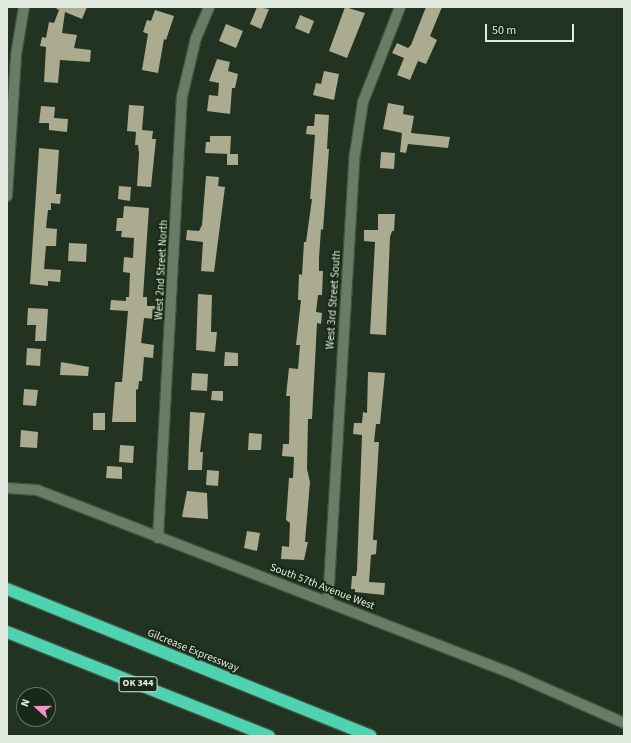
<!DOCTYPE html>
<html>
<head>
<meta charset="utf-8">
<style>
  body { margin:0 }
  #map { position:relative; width:631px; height:743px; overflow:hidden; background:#233321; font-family:"Source Sans 3",sans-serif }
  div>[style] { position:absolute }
  .building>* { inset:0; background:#aaab8f }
  .roads { filter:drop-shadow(1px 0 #435141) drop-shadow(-1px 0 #435141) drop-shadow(0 1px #435141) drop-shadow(0 -1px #435141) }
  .minor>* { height:10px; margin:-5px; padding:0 5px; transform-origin:5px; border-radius:5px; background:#697c66 }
  .highway>* { height:12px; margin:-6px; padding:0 6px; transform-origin:6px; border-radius:6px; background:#4dd3b0 }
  span { translate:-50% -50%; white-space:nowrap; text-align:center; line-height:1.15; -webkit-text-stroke:4px #192917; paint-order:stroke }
  .shield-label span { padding:1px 3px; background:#192917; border:1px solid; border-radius:3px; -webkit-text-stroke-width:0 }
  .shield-label { font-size:10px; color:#e1ebdf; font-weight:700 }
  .street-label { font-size:11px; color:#e1ebdf }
  .frame { position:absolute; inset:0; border:8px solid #e1ebdf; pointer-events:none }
  .north { position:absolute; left:16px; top:687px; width:40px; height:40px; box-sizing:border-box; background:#192917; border:1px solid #697767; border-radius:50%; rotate:291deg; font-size:11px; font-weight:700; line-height:16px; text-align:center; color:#e1ebdf }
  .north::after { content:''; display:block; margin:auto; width:14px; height:18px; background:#f790ce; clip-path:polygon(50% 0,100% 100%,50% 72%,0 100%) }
  .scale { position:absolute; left:485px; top:24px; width:89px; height:18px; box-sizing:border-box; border:2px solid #e1ebdf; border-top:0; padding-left:5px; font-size:12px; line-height:14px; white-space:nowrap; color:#e1ebdf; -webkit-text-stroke:3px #192917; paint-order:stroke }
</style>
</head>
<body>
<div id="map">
  <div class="building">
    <div style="clip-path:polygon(54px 7px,87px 7px,82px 19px,65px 12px,62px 33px,77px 35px,74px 48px,91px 50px,90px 62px,60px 60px,58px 83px,44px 82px,46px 47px,40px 46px,42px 37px,46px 38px,49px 22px,54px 23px,59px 10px)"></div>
    <div style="clip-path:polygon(257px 7px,269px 9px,261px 29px,250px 24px)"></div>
    <div style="clip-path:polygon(345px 7px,365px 13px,347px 58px,329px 51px)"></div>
    <div style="clip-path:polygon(426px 7px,442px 7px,430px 36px,437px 40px,426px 64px,418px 61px,410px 80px,397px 75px,404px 58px,392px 53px,397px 43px,408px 48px,411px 45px)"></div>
    <div style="clip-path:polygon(155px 10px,174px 16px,166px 40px,164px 39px,158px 73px,142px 70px,148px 34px,143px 32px,147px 20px,151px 21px)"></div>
    <div style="clip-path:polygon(300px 15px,314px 21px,309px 34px,295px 28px)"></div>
    <div style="clip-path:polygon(226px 24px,243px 31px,236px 48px,219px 41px)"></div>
    <div style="clip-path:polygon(217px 59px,230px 62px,228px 71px,238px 74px,235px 88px,232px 88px,230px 114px,207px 111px,209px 95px,218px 96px,219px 83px,209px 81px)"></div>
    <div style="clip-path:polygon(324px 71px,339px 74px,334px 100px,313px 95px,316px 83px,321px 84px)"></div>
    <div style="clip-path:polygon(388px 103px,404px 106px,403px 114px,414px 116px,411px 133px,450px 137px,448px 148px,408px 144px,406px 153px,400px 152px,402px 133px,383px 129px)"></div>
    <div style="clip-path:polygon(129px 105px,144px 106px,142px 130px,153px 131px,152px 139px,156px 139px,151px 187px,137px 186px,139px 154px,138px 145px,135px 145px,136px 132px,127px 131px)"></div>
    <div style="clip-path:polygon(41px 106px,55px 107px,54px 118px,68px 119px,67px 132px,49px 130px,49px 123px,39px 123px)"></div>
    <div style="clip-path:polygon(315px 114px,329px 115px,327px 149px,329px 149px,323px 230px,321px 229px,319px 258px,319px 271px,323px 271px,322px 295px,318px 295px,316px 312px,322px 313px,321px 324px,317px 323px,312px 419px,308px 419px,307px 469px,310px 482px,305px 542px,308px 542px,304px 560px,281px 559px,282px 546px,289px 547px,290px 523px,286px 520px,289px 478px,293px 478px,294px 457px,282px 456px,283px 444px,289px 444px,290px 396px,286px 396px,289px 368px,298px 369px,300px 345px,296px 345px,301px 300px,298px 300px,299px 274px,302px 275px,304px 242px,306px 242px,312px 199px,310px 199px,315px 135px,306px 134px,307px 126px,314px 126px)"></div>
    <div style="clip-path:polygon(210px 136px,231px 136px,230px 154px,205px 153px,206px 142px,210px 142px)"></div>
    <div style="clip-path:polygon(39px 148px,59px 150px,56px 194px,61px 194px,60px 204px,51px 203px,51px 210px,48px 210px,46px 228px,57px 229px,56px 246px,46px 246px,44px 269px,61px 270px,60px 282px,48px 281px,48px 286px,30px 284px)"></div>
    <div style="clip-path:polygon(381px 152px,395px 153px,394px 169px,380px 168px)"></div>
    <div style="clip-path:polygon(227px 154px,238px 154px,238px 165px,227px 165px)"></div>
    <div style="clip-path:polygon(206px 176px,219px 177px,218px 186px,225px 187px,214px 272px,201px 271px,203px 242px,186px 240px,187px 230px,199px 231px,202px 225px)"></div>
    <div style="clip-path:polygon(119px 186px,131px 187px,130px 201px,118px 199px)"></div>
    <div style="clip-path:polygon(124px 206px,149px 208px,143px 297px,147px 297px,147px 306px,156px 306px,155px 319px,144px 318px,141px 343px,154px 345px,153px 358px,144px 357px,142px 381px,139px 381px,138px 390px,136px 389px,136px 422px,112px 422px,115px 382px,122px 382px,128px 311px,110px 310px,111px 300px,126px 301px,126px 297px,129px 297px,130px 273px,123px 272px,124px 257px,133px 258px,134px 238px,121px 237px,122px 231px,116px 231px,117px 218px,123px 218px)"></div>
    <div style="clip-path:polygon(378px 214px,395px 214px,394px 231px,392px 231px,390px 237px,386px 335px,370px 334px,375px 242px,364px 241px,364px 230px,378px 230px)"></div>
    <div style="clip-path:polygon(69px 243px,87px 244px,86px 262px,68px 261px)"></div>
    <div style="clip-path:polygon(198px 294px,212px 295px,211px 332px,217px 332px,215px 352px,196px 350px)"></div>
    <div style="clip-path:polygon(28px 308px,48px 309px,46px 341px,35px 341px,36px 325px,27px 325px)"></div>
    <div style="clip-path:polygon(27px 348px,41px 349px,40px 366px,26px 365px)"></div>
    <div style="clip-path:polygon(225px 352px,238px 353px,238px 366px,224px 366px)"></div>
    <div style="clip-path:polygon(61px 362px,89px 367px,88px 376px,60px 375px)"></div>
    <div style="clip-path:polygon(368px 372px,385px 373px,380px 424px,376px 424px,374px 442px,379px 442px,373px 540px,377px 540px,376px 554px,371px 555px,369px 582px,385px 583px,384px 595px,355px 592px,355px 589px,351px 589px,352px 576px,356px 576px,357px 570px,362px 435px,353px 434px,354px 423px,362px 423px,363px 412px,367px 413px)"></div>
    <div style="clip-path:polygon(192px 373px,208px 374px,207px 391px,191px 390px)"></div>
    <div style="clip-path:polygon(24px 389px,38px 390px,36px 406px,23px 405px)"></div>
    <div style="clip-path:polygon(212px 391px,223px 391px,223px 401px,211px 400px)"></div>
    <div style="clip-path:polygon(190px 412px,205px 413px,200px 452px,203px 452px,202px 470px,188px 470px)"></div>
    <div style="clip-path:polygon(93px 413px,105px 413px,105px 430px,93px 430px)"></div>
    <div style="clip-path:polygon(21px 430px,38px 432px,37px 448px,20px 447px)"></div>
    <div style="clip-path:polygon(249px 433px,262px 434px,261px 450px,248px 450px)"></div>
    <div style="clip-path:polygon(120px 445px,134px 446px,133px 463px,119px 462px)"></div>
    <div style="clip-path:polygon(107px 466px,122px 467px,122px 479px,106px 478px)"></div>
    <div style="clip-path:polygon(207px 470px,219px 471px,218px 486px,206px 485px)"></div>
    <div style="clip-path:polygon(187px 491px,207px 493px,208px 519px,182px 517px)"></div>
    <div style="clip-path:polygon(247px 531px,260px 533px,257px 551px,244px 548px)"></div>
  </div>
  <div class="roads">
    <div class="minor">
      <div style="left:7px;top:196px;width:141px;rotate:-86.3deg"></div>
      <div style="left:16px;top:55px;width:49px;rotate:-80.5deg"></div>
      <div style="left:7px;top:488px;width:30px;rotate:4deg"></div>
      <div style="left:37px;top:490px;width:510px;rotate:21.13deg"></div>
      <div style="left:513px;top:674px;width:121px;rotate:23.8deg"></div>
      <div style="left:158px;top:538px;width:442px;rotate:-86.9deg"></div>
      <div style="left:182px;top:97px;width:61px;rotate:-76.7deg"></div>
      <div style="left:196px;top:38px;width:34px;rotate:-67deg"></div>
      <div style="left:328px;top:602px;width:449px;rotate:-86.6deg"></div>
      <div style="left:355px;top:154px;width:53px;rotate:-81.3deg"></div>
      <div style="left:363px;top:102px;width:102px;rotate:-68.7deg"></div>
    </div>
    <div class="highway">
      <div style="left:7px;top:589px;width:392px;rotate:22deg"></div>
      <div style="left:7px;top:632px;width:282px;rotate:21.7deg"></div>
    </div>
  </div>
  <div class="shield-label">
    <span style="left:138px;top:684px">OK 344</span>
  </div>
  <div class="street-label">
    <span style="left:162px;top:270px;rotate:-87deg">West 2nd Street North</span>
    <span style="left:334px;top:300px;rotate:-86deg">West 3rd Street South</span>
    <span style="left:322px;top:587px;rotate:21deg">South 57th Avenue West</span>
    <span style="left:193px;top:651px;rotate:22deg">Gilcrease Expressway</span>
  </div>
  <div class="frame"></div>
  <div class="north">N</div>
  <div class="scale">50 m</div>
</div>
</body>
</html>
